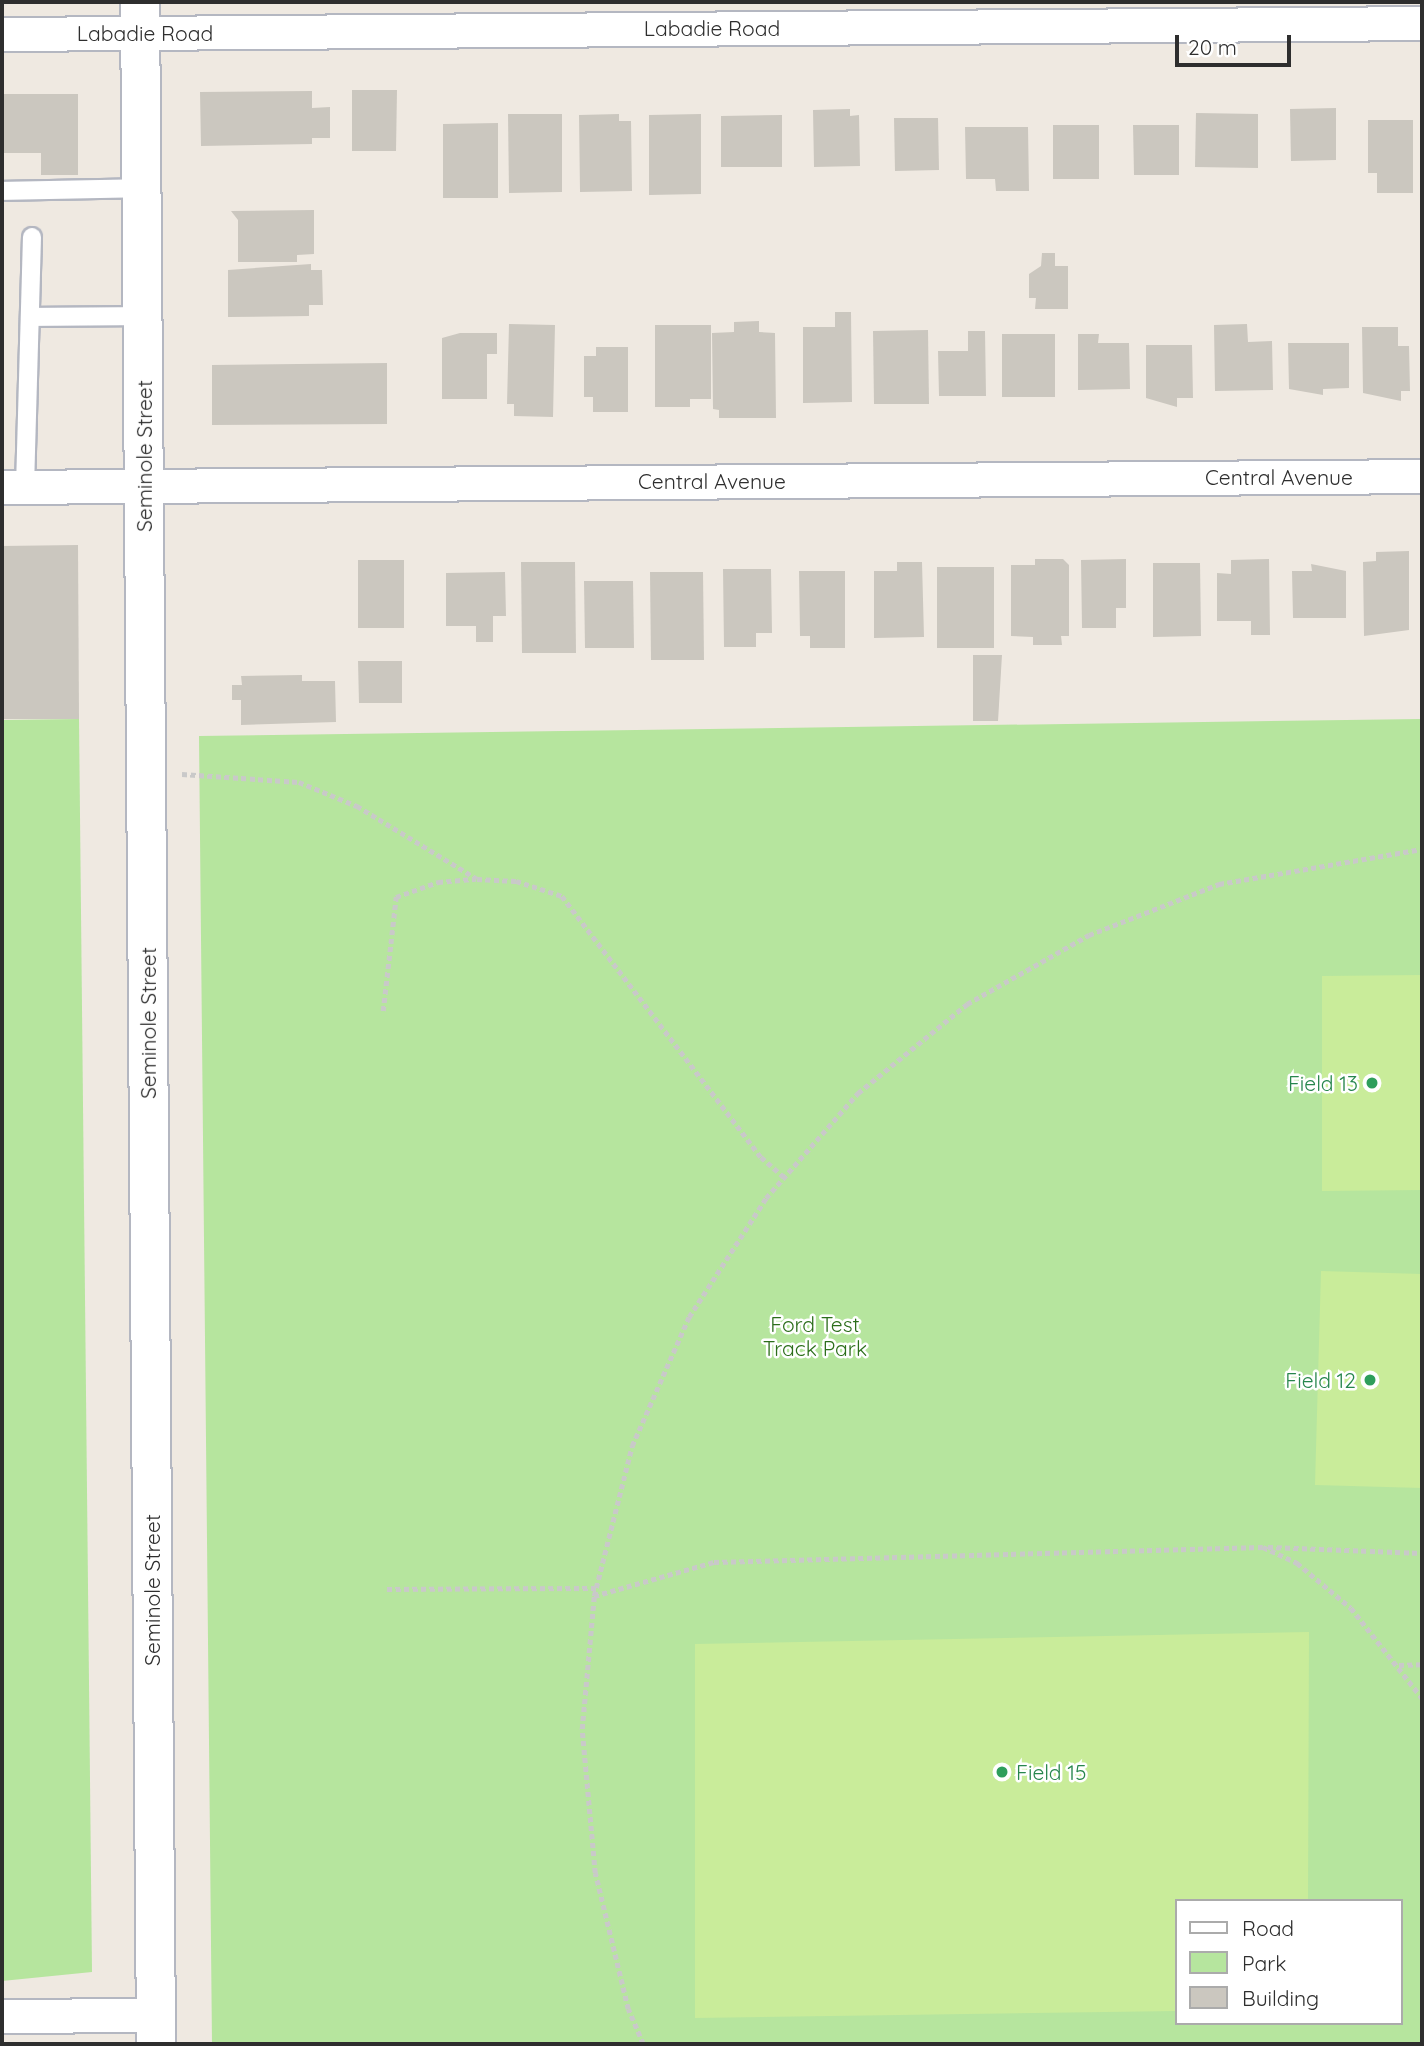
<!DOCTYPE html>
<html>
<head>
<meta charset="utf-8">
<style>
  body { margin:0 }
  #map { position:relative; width:1424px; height:2046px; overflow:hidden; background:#efe9e1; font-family:Quicksand,sans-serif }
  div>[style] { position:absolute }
  .green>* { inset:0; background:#b6e59e }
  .pitch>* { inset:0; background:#c9ec9a }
  .building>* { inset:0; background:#cbc7bf }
  .path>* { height:4.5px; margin-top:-2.25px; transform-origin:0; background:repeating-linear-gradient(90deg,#c9c9c9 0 5px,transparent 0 8.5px) }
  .roads { filter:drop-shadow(2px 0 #b4b7c1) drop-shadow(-2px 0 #b4b7c1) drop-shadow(0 2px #b4b7c1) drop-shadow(0 -2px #b4b7c1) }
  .service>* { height:18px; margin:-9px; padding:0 9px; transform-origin:9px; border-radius:9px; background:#fff }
  .minor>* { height:33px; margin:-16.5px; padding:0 16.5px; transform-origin:16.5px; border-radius:16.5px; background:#fff }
  .tertiary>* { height:38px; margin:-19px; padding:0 19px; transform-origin:19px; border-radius:19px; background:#fff }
  .dots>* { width:19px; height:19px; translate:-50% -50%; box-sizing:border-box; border:4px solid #fff; border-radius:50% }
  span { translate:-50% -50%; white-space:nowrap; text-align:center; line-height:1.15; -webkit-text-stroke:5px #fff; paint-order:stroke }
  .street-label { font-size:21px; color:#2e2e2e }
  .leisure-label { font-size:21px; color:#27864d }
  .right { translate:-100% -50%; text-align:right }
  .left { translate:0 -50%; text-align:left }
  .park-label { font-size:21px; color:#2c6e1b }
  .frame { position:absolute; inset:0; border:4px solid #2e2e2e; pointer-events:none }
  .legend { position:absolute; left:1175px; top:1899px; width:228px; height:126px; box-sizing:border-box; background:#fff; border:2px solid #ababab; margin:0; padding:9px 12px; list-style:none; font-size:21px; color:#2e2e2e }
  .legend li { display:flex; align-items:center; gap:14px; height:35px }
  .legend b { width:35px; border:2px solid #ababab }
  .scale { position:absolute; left:1175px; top:35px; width:116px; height:32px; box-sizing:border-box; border:4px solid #2e2e2e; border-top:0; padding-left:9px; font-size:21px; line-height:24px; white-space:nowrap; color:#2e2e2e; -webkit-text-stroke:5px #fff; paint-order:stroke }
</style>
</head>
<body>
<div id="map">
  <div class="green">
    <div style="clip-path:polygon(79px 719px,92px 1972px,2px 1981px,2px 720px)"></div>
    <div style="clip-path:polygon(evenodd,1422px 719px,1422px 2044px,212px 2044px,199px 736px,1422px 719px,1177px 1901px,1401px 1901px,1401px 2023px,1177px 2023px,1177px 1901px)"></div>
  </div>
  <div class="pitch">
    <div style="clip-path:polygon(1422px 975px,1422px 1190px,1322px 1191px,1322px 976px)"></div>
    <div style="clip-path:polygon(1321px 1271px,1422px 1274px,1422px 1488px,1315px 1485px)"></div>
    <div style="clip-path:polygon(1309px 1632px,1308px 1901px,1177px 1901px,1177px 2011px,695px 2018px,695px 1644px)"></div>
  </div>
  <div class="building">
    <div style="clip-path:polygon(352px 90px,397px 90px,396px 151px,352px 151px)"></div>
    <div style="clip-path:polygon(312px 91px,312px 108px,330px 107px,330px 138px,312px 138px,312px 144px,201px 146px,200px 92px)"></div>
    <div style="clip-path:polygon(2px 94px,78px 94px,78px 175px,41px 175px,41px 153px,2px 153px)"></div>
    <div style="clip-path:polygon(1336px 108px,1336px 160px,1291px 161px,1290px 109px)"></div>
    <div style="clip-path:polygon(850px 109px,850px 116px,859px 115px,860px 166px,814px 167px,813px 110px)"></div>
    <div style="clip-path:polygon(1196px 113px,1258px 114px,1258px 168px,1195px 167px)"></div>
    <div style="clip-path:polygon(508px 114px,562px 114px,562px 192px,509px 193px)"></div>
    <div style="clip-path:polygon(619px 114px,619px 121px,631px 121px,632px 191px,580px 192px,579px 115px)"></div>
    <div style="clip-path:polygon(701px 114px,701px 194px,649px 195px,649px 115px)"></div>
    <div style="clip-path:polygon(782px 115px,782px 167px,721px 167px,721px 116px)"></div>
    <div style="clip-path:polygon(894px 118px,938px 118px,939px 170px,895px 171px)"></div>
    <div style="clip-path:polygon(1368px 120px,1413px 120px,1413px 193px,1377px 193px,1377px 173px,1368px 173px)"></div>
    <div style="clip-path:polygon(498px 123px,498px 198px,443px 198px,443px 124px)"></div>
    <div style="clip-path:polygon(1053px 125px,1099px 125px,1099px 179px,1053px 179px)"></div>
    <div style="clip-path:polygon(1133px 125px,1179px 125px,1179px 175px,1134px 175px)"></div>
    <div style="clip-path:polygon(965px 127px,1028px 127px,1029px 191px,996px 191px,995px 179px,966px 179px)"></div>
    <div style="clip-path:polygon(314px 210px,314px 254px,297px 255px,297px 262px,238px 262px,238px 220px,231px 211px)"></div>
    <div style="clip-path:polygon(1042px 253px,1055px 253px,1055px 266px,1068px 266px,1068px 309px,1035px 309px,1036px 298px,1029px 298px,1029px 274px,1041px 266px)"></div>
    <div style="clip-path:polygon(311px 264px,311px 270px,322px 270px,323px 305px,309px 305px,309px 316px,228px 317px,228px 270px)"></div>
    <div style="clip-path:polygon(835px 312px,851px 312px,852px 402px,803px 403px,803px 327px,835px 327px)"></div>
    <div style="clip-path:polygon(759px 321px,759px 332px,775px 333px,776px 418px,719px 418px,719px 410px,713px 409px,712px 333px,734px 332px,734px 322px)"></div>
    <div style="clip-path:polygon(509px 324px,555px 325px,553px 417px,514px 416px,514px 404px,507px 404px)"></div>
    <div style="clip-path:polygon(1247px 324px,1248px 342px,1272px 341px,1273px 390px,1215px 391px,1214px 325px)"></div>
    <div style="clip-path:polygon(655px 325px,711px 325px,711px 399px,690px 399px,690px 407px,655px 407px)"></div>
    <div style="clip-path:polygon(1362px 327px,1398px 327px,1398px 346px,1409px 346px,1410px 391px,1401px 391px,1401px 401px,1363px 393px)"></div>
    <div style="clip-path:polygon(928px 330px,929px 404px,874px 404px,873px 331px)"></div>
    <div style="clip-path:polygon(968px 331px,985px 331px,986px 396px,939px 396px,938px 351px,968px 351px)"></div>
    <div style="clip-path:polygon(460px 333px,497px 333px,497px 354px,487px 354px,487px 399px,442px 399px,442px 338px)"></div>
    <div style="clip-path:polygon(1002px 334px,1055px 334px,1055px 397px,1002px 397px)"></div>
    <div style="clip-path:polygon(1078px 334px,1099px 334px,1098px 343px,1129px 343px,1130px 389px,1078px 390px)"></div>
    <div style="clip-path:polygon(1288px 343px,1349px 343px,1349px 388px,1323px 389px,1323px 395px,1289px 389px)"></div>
    <div style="clip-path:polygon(1146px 345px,1192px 345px,1193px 398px,1177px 398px,1177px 407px,1146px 398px)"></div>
    <div style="clip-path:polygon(596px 347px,628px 347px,628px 412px,593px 412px,593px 397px,584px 397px,584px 356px,596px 356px)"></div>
    <div style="clip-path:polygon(387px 363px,387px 424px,212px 425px,212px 365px)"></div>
    <div style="clip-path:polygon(78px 545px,79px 719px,2px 719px,2px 546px)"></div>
    <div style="clip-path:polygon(1409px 551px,1409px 630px,1364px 636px,1363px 562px,1376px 561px,1376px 552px)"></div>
    <div style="clip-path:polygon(1035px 559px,1063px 559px,1069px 565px,1069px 636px,1061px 636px,1062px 645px,1033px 645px,1033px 637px,1011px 636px,1011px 565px,1035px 565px)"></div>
    <div style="clip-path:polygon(1126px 559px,1126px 608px,1116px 608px,1116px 628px,1082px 628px,1081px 560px)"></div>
    <div style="clip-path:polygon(1269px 559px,1270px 635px,1251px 635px,1251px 621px,1217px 621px,1217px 573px,1231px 574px,1231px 560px)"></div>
    <div style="clip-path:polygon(358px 560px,404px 560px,404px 628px,358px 628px)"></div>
    <div style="clip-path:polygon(521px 562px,575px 562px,576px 653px,522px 653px)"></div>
    <div style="clip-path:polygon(897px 562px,922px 562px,924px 637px,874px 638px,874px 571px,897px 571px)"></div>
    <div style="clip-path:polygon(1153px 563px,1200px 563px,1201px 636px,1153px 637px)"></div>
    <div style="clip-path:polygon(1311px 564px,1346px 571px,1346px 618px,1293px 618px,1292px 571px,1312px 571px)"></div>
    <div style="clip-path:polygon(937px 567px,994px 567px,994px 648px,937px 648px)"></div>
    <div style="clip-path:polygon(723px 569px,771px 569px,772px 633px,756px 633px,756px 647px,724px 647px)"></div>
    <div style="clip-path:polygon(799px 571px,845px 571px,845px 648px,810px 648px,810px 636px,800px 636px)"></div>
    <div style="clip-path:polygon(505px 572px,506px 616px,493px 616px,493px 642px,476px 642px,476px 626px,446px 626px,446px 573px)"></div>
    <div style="clip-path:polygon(650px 572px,703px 572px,704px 660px,651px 660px)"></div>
    <div style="clip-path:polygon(584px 581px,633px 581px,634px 648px,585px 648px)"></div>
    <div style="clip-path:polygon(973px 655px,1002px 655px,998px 721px,973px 721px)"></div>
    <div style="clip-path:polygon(358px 661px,402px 661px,402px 703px,359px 703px)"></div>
    <div style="clip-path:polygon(302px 675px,302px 681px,335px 681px,336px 722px,241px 725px,241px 700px,232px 700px,232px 685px,242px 685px,241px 676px)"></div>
  </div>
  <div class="path">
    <div style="left:182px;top:774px;width:117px;rotate:3.9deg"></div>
    <div style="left:299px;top:782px;width:63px;rotate:22.5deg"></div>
    <div style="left:357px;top:806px;width:140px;rotate:31.3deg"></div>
    <div style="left:477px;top:879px;width:39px;rotate:3deg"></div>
    <div style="left:516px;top:881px;width:48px;rotate:18.1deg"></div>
    <div style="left:562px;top:896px;width:328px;rotate:52.7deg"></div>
    <div style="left:761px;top:1157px;width:30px;rotate:41deg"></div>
    <div style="left:383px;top:1011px;width:115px;rotate:-83.5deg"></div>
    <div style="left:396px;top:897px;width:45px;rotate:-19.7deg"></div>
    <div style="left:438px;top:882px;width:38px;rotate:-5deg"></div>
    <div style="left:1268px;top:1547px;width:154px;rotate:2.2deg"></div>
    <div style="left:387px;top:1589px;width:209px;rotate:-0.3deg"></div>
    <div style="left:594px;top:1596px;width:125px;rotate:-15.8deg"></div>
    <div style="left:714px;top:1562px;width:549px;rotate:-1.57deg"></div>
    <div style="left:1263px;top:1547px;width:38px;rotate:25deg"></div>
    <div style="left:1297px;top:1563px;width:70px;rotate:39.8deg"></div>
    <div style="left:1351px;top:1608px;width:115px;rotate:51.7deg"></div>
    <div style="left:1399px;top:1665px;width:23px;rotate:-2deg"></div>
    <div style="left:643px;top:2044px;width:38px;rotate:-113deg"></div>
    <div style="left:628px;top:2009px;width:140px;rotate:-103.6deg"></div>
    <div style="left:595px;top:1873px;width:145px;rotate:-95.2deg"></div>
    <div style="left:582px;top:1729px;width:134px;rotate:-84.8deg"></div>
    <div style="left:594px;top:1596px;width:155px;rotate:-75.8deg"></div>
    <div style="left:632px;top:1446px;width:141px;rotate:-66.2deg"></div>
    <div style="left:689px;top:1317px;width:142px;rotate:-57.1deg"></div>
    <div style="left:766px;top:1198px;width:140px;rotate:-48.8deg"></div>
    <div style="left:858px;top:1093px;width:141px;rotate:-39.2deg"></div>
    <div style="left:967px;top:1004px;width:140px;rotate:-29.5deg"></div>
    <div style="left:1089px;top:935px;width:140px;rotate:-21.4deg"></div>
    <div style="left:1219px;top:884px;width:206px;rotate:-9.8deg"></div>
  </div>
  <div class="roads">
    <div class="service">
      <div style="left:2px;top:191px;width:140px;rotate:-1.2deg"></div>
      <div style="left:31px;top:317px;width:112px;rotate:-0.5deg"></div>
      <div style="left:25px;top:487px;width:250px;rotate:-88.4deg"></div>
    </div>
    <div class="minor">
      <div style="left:2px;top:34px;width:1420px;rotate:-0.44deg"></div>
      <div style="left:2px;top:487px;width:1420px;rotate:-0.44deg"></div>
      <div style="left:2px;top:2016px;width:154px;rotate:-0.4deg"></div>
    </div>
    <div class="tertiary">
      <div style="left:140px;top:2px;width:2042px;rotate:89.55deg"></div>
    </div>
  </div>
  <div class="dots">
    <div style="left:1372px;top:1083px;background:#2e9e5b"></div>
    <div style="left:1370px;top:1380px;background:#2e9e5b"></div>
    <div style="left:1002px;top:1772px;background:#2e9e5b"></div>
  </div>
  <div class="street-label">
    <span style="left:712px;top:28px">Labadie Road</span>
    <span style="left:145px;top:33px">Labadie Road</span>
    <span style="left:144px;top:456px;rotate:-90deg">Seminole Street</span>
    <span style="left:1279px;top:477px">Central Avenue</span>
    <span style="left:712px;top:481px">Central Avenue</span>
    <span style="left:148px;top:1023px;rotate:-90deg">Seminole Street</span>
    <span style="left:152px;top:1590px;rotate:-90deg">Seminole Street</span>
  </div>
  <div class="leisure-label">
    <span class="right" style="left:1358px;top:1083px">Field 13</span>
    <span class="right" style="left:1356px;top:1380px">Field 12</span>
    <span class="left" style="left:1016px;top:1772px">Field 15</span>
  </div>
  <div class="park-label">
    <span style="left:815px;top:1336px">Ford Test<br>Track Park</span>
  </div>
  <div class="frame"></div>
  <ul class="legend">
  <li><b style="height:9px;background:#fff"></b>Road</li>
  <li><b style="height:19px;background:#b6e59e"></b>Park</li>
  <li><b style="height:19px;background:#cbc7bf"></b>Building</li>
  </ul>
  <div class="scale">20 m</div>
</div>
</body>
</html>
